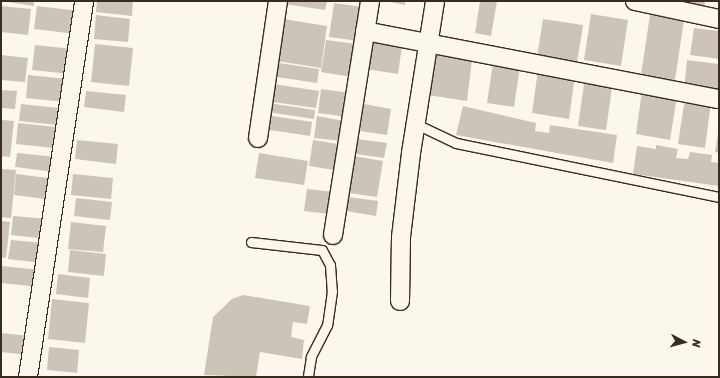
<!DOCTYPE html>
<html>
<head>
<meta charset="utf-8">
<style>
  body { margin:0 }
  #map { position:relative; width:720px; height:378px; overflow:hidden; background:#fbf7ec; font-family:Sriracha,sans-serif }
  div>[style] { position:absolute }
  .building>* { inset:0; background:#ccc4b9 }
  .roads { filter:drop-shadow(1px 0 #3b2a1e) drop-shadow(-1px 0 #3b2a1e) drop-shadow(0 1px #3b2a1e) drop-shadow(0 -1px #3b2a1e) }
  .lane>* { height:9px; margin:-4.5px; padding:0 4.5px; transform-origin:4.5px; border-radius:4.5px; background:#fbf7ec }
  .street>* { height:18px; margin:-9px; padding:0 9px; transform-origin:9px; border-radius:9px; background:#fbf7ec }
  span { translate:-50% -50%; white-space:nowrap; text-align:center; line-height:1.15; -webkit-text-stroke:3px #fbf7ec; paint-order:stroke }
  .frame { position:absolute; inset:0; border:2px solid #3b2a1e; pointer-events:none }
  .north { position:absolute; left:664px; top:322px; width:40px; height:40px; -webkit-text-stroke:3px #fbf7ec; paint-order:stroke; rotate:96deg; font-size:11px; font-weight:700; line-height:16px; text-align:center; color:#3b2a1e }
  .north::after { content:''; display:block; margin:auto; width:14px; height:18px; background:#3b2a1e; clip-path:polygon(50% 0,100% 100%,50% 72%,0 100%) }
</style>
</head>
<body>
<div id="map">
  <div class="building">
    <div style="clip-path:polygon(1px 1px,34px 1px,34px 6px)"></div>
    <div style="clip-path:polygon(97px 1px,133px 1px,132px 16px,96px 12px)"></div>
    <div style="clip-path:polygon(286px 1px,327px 1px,325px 10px,285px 4px)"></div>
    <div style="clip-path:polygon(385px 1px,405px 1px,405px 5px)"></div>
    <div style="clip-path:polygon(480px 1px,497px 1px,491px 36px,475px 33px)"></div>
    <div style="clip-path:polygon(673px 1px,705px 1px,704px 7px)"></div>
    <div style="clip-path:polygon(334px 3px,363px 7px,358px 41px,329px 37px)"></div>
    <div style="clip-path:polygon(1px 6px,31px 9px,28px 35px,1px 32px)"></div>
    <div style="clip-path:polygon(37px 6px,79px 11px,76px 34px,34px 29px)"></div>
    <div style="clip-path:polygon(591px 14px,628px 20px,621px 66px,584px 60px)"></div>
    <div style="clip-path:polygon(96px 15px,130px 19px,128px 42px,94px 39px)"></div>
    <div style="clip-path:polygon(650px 15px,684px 20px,675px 80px,641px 75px)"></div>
    <div style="clip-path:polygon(277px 18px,327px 26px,321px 68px,271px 60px)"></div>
    <div style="clip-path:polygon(543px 19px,583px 25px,577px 63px,537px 57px)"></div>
    <div style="clip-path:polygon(694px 28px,719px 31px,719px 59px,690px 55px)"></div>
    <div style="clip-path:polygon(326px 40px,357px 44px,352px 77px,321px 72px)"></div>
    <div style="clip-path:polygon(370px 41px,402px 46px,398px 74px,366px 69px)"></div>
    <div style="clip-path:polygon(95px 44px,133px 48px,129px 86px,91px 82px)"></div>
    <div style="clip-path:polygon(35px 45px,73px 49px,71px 74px,32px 70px)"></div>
    <div style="clip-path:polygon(434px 54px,472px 59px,467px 101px,428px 95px)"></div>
    <div style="clip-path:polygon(1px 55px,28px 58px,25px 82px,1px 80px)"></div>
    <div style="clip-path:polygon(687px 60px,719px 64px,719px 95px,684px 91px)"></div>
    <div style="clip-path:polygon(272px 62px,319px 69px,317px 83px,270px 76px)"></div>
    <div style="clip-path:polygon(493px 62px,520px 66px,514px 107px,487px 103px)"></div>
    <div style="clip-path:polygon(538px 70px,575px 75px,569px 119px,532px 113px)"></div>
    <div style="clip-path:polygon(28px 75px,68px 79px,66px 102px,26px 98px)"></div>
    <div style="clip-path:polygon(585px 77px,613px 81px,606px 130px,578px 126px)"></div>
    <div style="clip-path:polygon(267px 83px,319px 91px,316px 108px,265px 101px)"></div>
    <div style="clip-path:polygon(321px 89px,350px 93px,347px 117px,318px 113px)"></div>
    <div style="clip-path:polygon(1px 90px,17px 91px,15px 109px,1px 108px)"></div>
    <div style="clip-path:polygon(86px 91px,126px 95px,124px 112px,84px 107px)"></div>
    <div style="clip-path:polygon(642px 91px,677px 96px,670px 140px,636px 134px)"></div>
    <div style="clip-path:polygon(685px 98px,711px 102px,705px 148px,678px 144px)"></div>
    <div style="clip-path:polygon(268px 103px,315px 110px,314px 119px,267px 112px)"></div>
    <div style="clip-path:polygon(21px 104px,59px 108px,58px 125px,19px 121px)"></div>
    <div style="clip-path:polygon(364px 104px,391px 109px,387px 135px,360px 131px)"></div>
    <div style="clip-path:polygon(463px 106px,536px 123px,535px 131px,549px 133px,550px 125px,617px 135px,613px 163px,456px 135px)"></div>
    <div style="clip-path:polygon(266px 115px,312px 122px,310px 136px,263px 129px)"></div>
    <div style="clip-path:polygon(317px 116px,345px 121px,342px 141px,314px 138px)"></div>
    <div style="clip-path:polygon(1px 120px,14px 121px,10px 157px,1px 156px)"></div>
    <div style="clip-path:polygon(18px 123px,56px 127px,54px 148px,16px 144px)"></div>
    <div style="clip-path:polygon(718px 133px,719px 133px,719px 153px,715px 152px)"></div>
    <div style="clip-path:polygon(357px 139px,387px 143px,384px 158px,355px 154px)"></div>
    <div style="clip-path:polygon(77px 140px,118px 144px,116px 164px,75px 159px)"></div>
    <div style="clip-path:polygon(313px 140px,344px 145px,340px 171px,309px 166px)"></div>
    <div style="clip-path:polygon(656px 145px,678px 149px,676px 158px,688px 159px,690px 152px,712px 155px,711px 162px,719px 163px,719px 186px,633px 174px,637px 146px,656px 149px)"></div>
    <div style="clip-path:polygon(17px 153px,57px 157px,55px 172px,15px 167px)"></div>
    <div style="clip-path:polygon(259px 153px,308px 161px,304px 185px,255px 178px)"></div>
    <div style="clip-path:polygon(354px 156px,383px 161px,377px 197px,349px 193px)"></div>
    <div style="clip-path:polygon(1px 169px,16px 170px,11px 218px,1px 217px)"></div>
    <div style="clip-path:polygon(16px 174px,56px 179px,54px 200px,14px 195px)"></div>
    <div style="clip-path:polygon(73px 174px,113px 178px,111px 199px,71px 195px)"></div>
    <div style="clip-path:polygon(307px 189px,334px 192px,330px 214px,304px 211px)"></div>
    <div style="clip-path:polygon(348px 197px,378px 201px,376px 216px,346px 211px)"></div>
    <div style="clip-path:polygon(76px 198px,112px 202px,110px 220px,74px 216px)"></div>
    <div style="clip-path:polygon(13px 216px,48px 219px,46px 239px,11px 235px)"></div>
    <div style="clip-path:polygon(1px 221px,10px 222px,6px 258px,1px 257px)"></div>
    <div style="clip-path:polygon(71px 222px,106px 226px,103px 252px,68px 249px)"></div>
    <div style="clip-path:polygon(11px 240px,44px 243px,42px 263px,8px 259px)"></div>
    <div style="clip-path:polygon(70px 250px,106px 254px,104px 276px,68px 272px)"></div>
    <div style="clip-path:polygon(2px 266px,41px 270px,39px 287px,1px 283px)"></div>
    <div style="clip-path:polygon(58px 274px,90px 278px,88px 298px,56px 294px)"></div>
    <div style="clip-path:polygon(243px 295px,310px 306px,307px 324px,293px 322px,291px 337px,304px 340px,302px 359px,260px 352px,256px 377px,204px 375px,213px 317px,232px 299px)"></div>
    <div style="clip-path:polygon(52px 299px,89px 303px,85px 343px,48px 339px)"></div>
    <div style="clip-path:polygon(1px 333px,30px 336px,28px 355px,1px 352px)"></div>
    <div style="clip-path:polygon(49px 347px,79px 350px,77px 373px,47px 370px)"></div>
  </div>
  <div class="roads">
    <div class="lane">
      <div style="left:416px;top:124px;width:44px;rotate:25.4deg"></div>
      <div style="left:456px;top:143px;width:268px;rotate:11.6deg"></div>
      <div style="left:251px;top:242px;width:71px;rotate:6.4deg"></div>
      <div style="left:322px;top:250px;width:17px;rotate:62deg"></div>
      <div style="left:330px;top:265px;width:26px;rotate:86deg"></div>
      <div style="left:332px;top:291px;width:34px;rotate:98deg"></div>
      <div style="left:327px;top:325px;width:36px;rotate:117deg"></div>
      <div style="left:311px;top:357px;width:20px;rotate:99deg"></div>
    </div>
    <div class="street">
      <div style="left:635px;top:1px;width:86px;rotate:12.1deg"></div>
      <div style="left:365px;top:31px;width:360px;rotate:10.9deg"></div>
      <div style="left:258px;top:138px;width:138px;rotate:-81.7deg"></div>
      <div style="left:333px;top:235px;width:237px;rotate:-81deg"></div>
      <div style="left:400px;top:301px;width:64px;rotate:-89.1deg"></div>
      <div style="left:401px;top:237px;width:85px;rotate:-83.2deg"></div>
      <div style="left:411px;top:153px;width:154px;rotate:-81deg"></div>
      <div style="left:28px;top:377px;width:380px;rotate:-81.5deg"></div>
    </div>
  </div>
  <div class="frame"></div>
  <div class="north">N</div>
</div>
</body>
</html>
